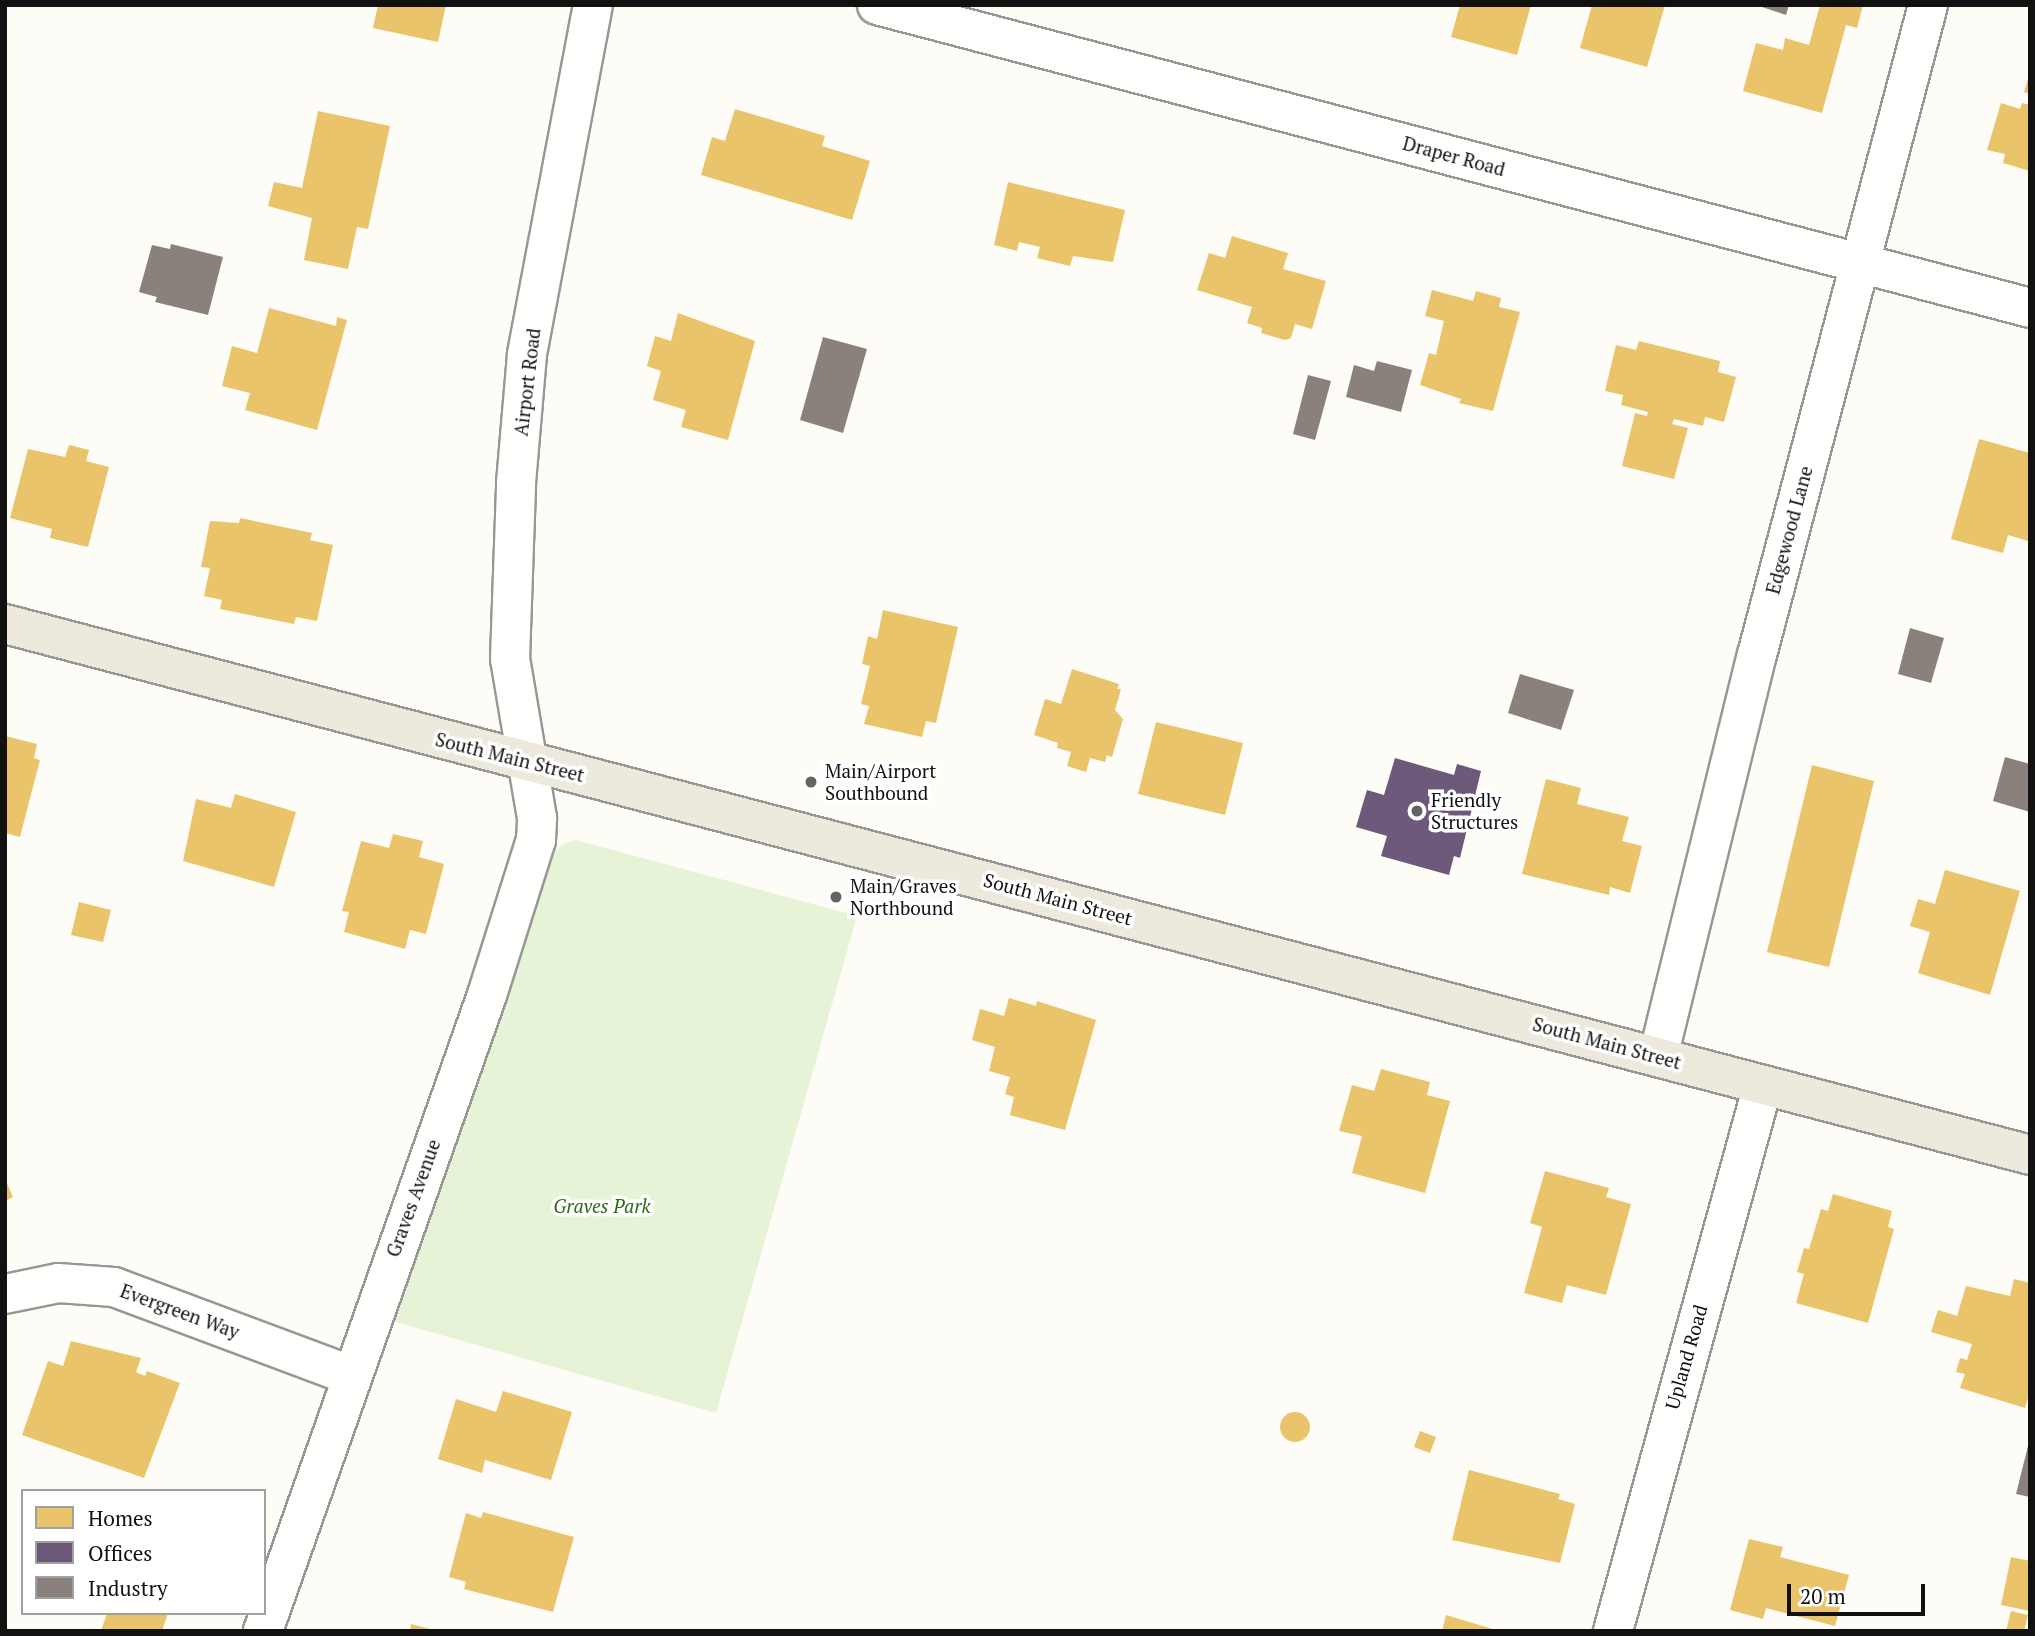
<!DOCTYPE html>
<html>
<head>
<meta charset="utf-8">
<style>
  body { margin:0 }
  #map { position:relative; width:2035px; height:1636px; overflow:hidden; background:#fdfcf7; font-family:"PT Serif",serif }
  div>[style] { position:absolute }
  .green>* { inset:0; background:#e7f3d7 }
  .homes>* { inset:0; background:#e9c46a }
  .round { border-radius:50% }
  .offices>* { inset:0; background:#6d597a }
  .industry>* { inset:0; background:#8a817c }
  .roads { filter:drop-shadow(2px 0 #979795) drop-shadow(-2px 0 #979795) drop-shadow(0 2px #979795) drop-shadow(0 -2px #979795) }
  .minor>* { height:38px; margin:-19px; padding:0 19px; transform-origin:19px; border-radius:19px; background:#fffffe }
  .major>* { height:38px; margin:-19px; padding:0 19px; transform-origin:19px; border-radius:19px; background:#ede9dc }
  .dots>* { width:19px; height:19px; translate:-50% -50%; box-sizing:border-box; border:4px solid #fff; border-radius:50% }
  span { translate:-50% -50%; white-space:nowrap; text-align:center; line-height:1.15; -webkit-text-stroke:7px #fff; paint-order:stroke }
  .street-label { font-size:19px; color:#111 }
  .poi-label { font-size:19px; color:#111 }
  .left { translate:0 -50%; text-align:left }
  .park-label { font-size:19px; color:#2f6b1f; font-style:italic }
  .frame { position:absolute; inset:0; border:7px solid #111; pointer-events:none }
  .legend { position:absolute; left:21px; top:1489px; width:245px; height:126px; box-sizing:border-box; background:#fff; border:2px solid #a0a0a0; margin:0; padding:9px 12px; list-style:none; font-size:21px; color:#111 }
  .legend li { display:flex; align-items:center; gap:14px; height:35px }
  .legend b { width:35px; border:2px solid #a0a0a0 }
  .scale { position:absolute; left:1787px; top:1584px; width:138px; height:32px; box-sizing:border-box; border:4px solid #111; border-top:0; padding-left:9px; font-size:21px; line-height:24px; white-space:nowrap; color:#111; -webkit-text-stroke:5px #fff; paint-order:stroke }
</style>
</head>
<body>
<div id="map">
  <div class="green">
    <div style="clip-path:polygon(576px 840px,857px 916px,716px 1413px,385px 1319px,549px 857px,563px 844px)"></div>
  </div>
  <div class="homes">
    <div style="clip-path:polygon(378px 5px,446px 5px,438px 42px,373px 28px)"></div>
    <div style="clip-path:polygon(1460px 5px,1531px 5px,1517px 55px,1451px 37px)"></div>
    <div style="clip-path:polygon(1592px 5px,1665px 5px,1647px 67px,1580px 48px)"></div>
    <div style="clip-path:polygon(1820px 5px,1863px 5px,1857px 28px,1846px 25px,1822px 113px,1743px 91px,1756px 43px,1783px 50px,1785px 38px,1809px 45px)"></div>
    <div style="clip-path:polygon(2029px 76px,2030px 76px,2030px 94px,2024px 92px)"></div>
    <div style="clip-path:polygon(2001px 103px,2020px 109px,2022px 103px,2030px 105px,2030px 171px,2003px 163px,2005px 154px,1987px 150px)"></div>
    <div style="clip-path:polygon(735px 109px,825px 136px,822px 146px,870px 161px,852px 220px,701px 175px,712px 137px,725px 141px)"></div>
    <div style="clip-path:polygon(318px 111px,390px 126px,368px 229px,357px 227px,348px 269px,304px 260px,312px 218px,268px 206px,274px 182px,302px 188px)"></div>
    <div style="clip-path:polygon(1008px 182px,1125px 210px,1113px 262px,1073px 256px,1070px 266px,1037px 258px,1040px 247px,1019px 242px,1017px 251px,994px 245px)"></div>
    <div style="clip-path:polygon(1232px 236px,1288px 253px,1283px 269px,1326px 281px,1312px 329px,1295px 324px,1291px 338px,1285px 340px,1261px 333px,1262px 328px,1247px 323px,1252px 307px,1197px 290px,1209px 253px,1225px 258px)"></div>
    <div style="clip-path:polygon(1432px 290px,1473px 301px,1476px 291px,1501px 298px,1499px 307px,1520px 312px,1493px 411px,1459px 403px,1461px 399px,1420px 385px,1429px 353px,1436px 355px,1444px 321px,1425px 316px)"></div>
    <div style="clip-path:polygon(269px 308px,336px 326px,337px 317px,347px 320px,317px 430px,245px 410px,250px 393px,222px 386px,232px 346px,257px 353px)"></div>
    <div style="clip-path:polygon(678px 313px,755px 341px,728px 440px,681px 427px,686px 410px,653px 400px,661px 371px,647px 366px,655px 336px,671px 341px)"></div>
    <div style="clip-path:polygon(1639px 341px,1720px 361px,1718px 372px,1736px 377px,1724px 422px,1705px 417px,1703px 426px,1674px 419px,1672px 424px,1688px 428px,1674px 479px,1622px 466px,1635px 413px,1647px 416px,1648px 412px,1621px 405px,1623px 395px,1605px 391px,1616px 345px,1636px 350px)"></div>
    <div style="clip-path:polygon(1979px 439px,2030px 453px,2028px 541px,2008px 535px,2003px 553px,1951px 539px)"></div>
    <div style="clip-path:polygon(69px 445px,89px 450px,86px 461px,109px 467px,88px 547px,50px 538px,52px 529px,10px 518px,28px 449px,65px 457px)"></div>
    <div style="clip-path:polygon(240px 518px,312px 533px,310px 540px,333px 545px,317px 621px,296px 617px,294px 624px,220px 609px,222px 600px,204px 596px,210px 568px,201px 567px,210px 521px,239px 523px)"></div>
    <div style="clip-path:polygon(883px 610px,958px 627px,936px 723px,926px 721px,922px 737px,864px 724px,869px 706px,861px 704px,870px 666px,862px 664px,868px 636px,877px 639px)"></div>
    <div style="clip-path:polygon(1072px 669px,1119px 684px,1117px 689px,1121px 689px,1115px 710px,1123px 719px,1112px 757px,1107px 755px,1105px 762px,1090px 758px,1086px 772px,1067px 766px,1071px 752px,1057px 748px,1058px 743px,1034px 735px,1045px 699px,1061px 704px)"></div>
    <div style="clip-path:polygon(1156px 722px,1243px 743px,1225px 815px,1138px 794px)"></div>
    <div style="clip-path:polygon(5px 736px,37px 744px,34px 758px,40px 760px,20px 837px,5px 833px)"></div>
    <div style="clip-path:polygon(1812px 765px,1874px 781px,1829px 967px,1767px 952px)"></div>
    <div style="clip-path:polygon(1546px 779px,1581px 788px,1577px 804px,1629px 817px,1622px 841px,1642px 846px,1630px 893px,1610px 887px,1609px 895px,1522px 874px)"></div>
    <div style="clip-path:polygon(235px 794px,296px 812px,274px 887px,183px 861px,196px 799px,231px 808px)"></div>
    <div style="clip-path:polygon(393px 834px,423px 841px,419px 857px,444px 864px,426px 934px,410px 930px,405px 949px,344px 932px,349px 912px,342px 911px,361px 841px,389px 848px)"></div>
    <div style="clip-path:polygon(1945px 870px,2020px 891px,1990px 995px,1918px 973px,1930px 932px,1910px 926px,1918px 899px,1935px 904px)"></div>
    <div style="clip-path:polygon(79px 902px,111px 910px,103px 942px,71px 935px)"></div>
    <div style="clip-path:polygon(1009px 998px,1036px 1006px,1037px 1001px,1096px 1020px,1065px 1130px,1010px 1115px,1014px 1097px,1005px 1094px,1010px 1077px,989px 1071px,995px 1047px,972px 1040px,980px 1009px,1004px 1016px)"></div>
    <div style="clip-path:polygon(1381px 1069px,1430px 1082px,1427px 1095px,1450px 1101px,1425px 1193px,1352px 1173px,1362px 1136px,1339px 1131px,1352px 1085px,1374px 1091px)"></div>
    <div style="clip-path:polygon(1545px 1171px,1609px 1188px,1606px 1197px,1631px 1204px,1606px 1295px,1567px 1285px,1562px 1303px,1524px 1293px,1542px 1227px,1530px 1223px)"></div>
    <div style="clip-path:polygon(5px 1179px,13px 1197px,5px 1201px)"></div>
    <div style="clip-path:polygon(1833px 1194px,1892px 1211px,1888px 1227px,1894px 1229px,1868px 1323px,1796px 1303px,1804px 1274px,1797px 1272px,1804px 1248px,1809px 1249px,1821px 1209px,1828px 1211px)"></div>
    <div style="clip-path:polygon(2014px 1279px,2030px 1283px,2030px 1391px,2025px 1408px,1960px 1388px,1965px 1374px,1956px 1372px,1960px 1358px,1967px 1360px,1972px 1344px,1931px 1332px,1938px 1310px,1957px 1316px,1966px 1286px,2010px 1296px)"></div>
    <div style="clip-path:polygon(71px 1341px,141px 1358px,136px 1372px,145px 1376px,147px 1371px,180px 1383px,144px 1478px,22px 1435px,48px 1361px,63px 1366px)"></div>
    <div style="clip-path:polygon(503px 1391px,572px 1412px,551px 1480px,485px 1460px,482px 1473px,438px 1459px,456px 1399px,496px 1412px)"></div>
    <div class="round" style="left:1280px;top:1412px;width:30px;height:30px"></div>
    <div style="clip-path:polygon(1420px 1431px,1436px 1437px,1430px 1453px,1414px 1447px)"></div>
    <div style="clip-path:polygon(1469px 1470px,1560px 1494px,1558px 1499px,1575px 1504px,1560px 1563px,1452px 1540px)"></div>
    <div style="clip-path:polygon(483px 1512px,574px 1537px,553px 1612px,464px 1589px,466px 1582px,449px 1577px,466px 1513px,481px 1518px)"></div>
    <div style="clip-path:polygon(1749px 1539px,1783px 1547px,1780px 1557px,1849px 1575px,1835px 1626px,1766px 1608px,1763px 1619px,1730px 1610px)"></div>
    <div style="clip-path:polygon(2011px 1557px,2030px 1561px,2030px 1611px,2001px 1605px)"></div>
    <div style="clip-path:polygon(2011px 1611px,2028px 1615px,2024px 1631px,2006px 1631px)"></div>
    <div style="clip-path:polygon(107px 1613px,168px 1613px,162px 1631px,101px 1631px)"></div>
    <div style="clip-path:polygon(1446px 1615px,1496px 1630px,1496px 1631px,1442px 1631px)"></div>
    <div style="clip-path:polygon(411px 1624px,434px 1630px,434px 1631px,410px 1631px)"></div>
  </div>
  <div class="offices">
    <div style="clip-path:polygon(1395px 758px,1454px 775px,1457px 764px,1481px 771px,1460px 858px,1454px 856px,1449px 875px,1381px 856px,1387px 836px,1356px 827px,1367px 790px,1384px 795px)"></div>
  </div>
  <div class="industry">
    <div style="clip-path:polygon(1756px 5px,1789px 5px,1786px 15px)"></div>
    <div style="clip-path:polygon(171px 244px,223px 257px,208px 315px,155px 302px,157px 297px,139px 292px,152px 245px,170px 249px)"></div>
    <div style="clip-path:polygon(823px 337px,867px 349px,843px 433px,800px 420px)"></div>
    <div style="clip-path:polygon(1377px 361px,1412px 370px,1401px 412px,1346px 397px,1354px 365px,1374px 371px)"></div>
    <div style="clip-path:polygon(1308px 375px,1331px 381px,1315px 440px,1293px 434px)"></div>
    <div style="clip-path:polygon(1910px 628px,1944px 638px,1931px 683px,1898px 674px)"></div>
    <div style="clip-path:polygon(1520px 674px,1574px 690px,1561px 730px,1508px 713px)"></div>
    <div style="clip-path:polygon(2005px 757px,2030px 764px,2030px 812px,1993px 801px)"></div>
    <div style="clip-path:polygon(2029px 1442px,2030px 1442px,2030px 1497px,2016px 1494px)"></div>
  </div>
  <div class="roads">
    <div class="minor">
      <div style="left:877px;top:5px;width:1192px;rotate:14.72deg"></div>
      <div style="left:1658px;top:1057px;width:414px;rotate:-76.2deg"></div>
      <div style="left:1757px;top:655px;width:672px;rotate:-75.26deg"></div>
      <div style="left:5px;top:1294px;width:54px;rotate:-11.7deg"></div>
      <div style="left:58px;top:1283px;width:56px;rotate:4.1deg"></div>
      <div style="left:114px;top:1287px;width:251px;rotate:20.5deg"></div>
      <div style="left:263px;top:1631px;width:674px;rotate:-70.6deg"></div>
      <div style="left:487px;top:995px;width:163px;rotate:-72.5deg"></div>
      <div style="left:536px;top:840px;width:22px;rotate:-87deg"></div>
      <div style="left:537px;top:818px;width:161px;rotate:-99.6deg"></div>
      <div style="left:510px;top:659px;width:176px;rotate:-88deg"></div>
      <div style="left:516px;top:483px;width:129px;rotate:-85.1deg"></div>
      <div style="left:527px;top:354px;width:355px;rotate:-79.3deg"></div>
      <div style="left:1613px;top:1631px;width:566px;rotate:-74.64deg"></div>
    </div>
    <div class="major">
      <div style="left:5px;top:624px;width:2093px;rotate:14.69deg"></div>
    </div>
  </div>
  <div class="dots">
    <div style="left:811px;top:782px;background:#646362"></div>
    <div style="left:1417px;top:811px;background:#646362"></div>
    <div style="left:836px;top:897px;background:#646362"></div>
  </div>
  <div class="street-label">
    <span style="left:1454px;top:156px;rotate:15deg">Draper Road</span>
    <span style="left:527px;top:382px;rotate:-83deg">Airport Road</span>
    <span style="left:1789px;top:530px;rotate:-75deg">Edgewood Lane</span>
    <span style="left:510px;top:757px;rotate:14deg">South Main Street</span>
    <span style="left:1058px;top:899px;rotate:15deg">South Main Street</span>
    <span style="left:1607px;top:1043px;rotate:15deg">South Main Street</span>
    <span style="left:413px;top:1198px;rotate:-70deg">Graves Avenue</span>
    <span style="left:180px;top:1311px;rotate:20deg">Evergreen Way</span>
    <span style="left:1686px;top:1357px;rotate:-74deg">Upland Road</span>
  </div>
  <div class="poi-label">
    <span class="left" style="left:825px;top:782px">Main/Airport<br>Southbound</span>
    <span class="left" style="left:1431px;top:811px">Friendly<br>Structures</span>
    <span class="left" style="left:850px;top:897px">Main/Graves<br>Northbound</span>
  </div>
  <div class="park-label">
    <span style="left:602px;top:1206px">Graves Park</span>
  </div>
  <div class="frame"></div>
  <ul class="legend">
  <li><b style="height:19px;background:#e9c46a"></b>Homes</li>
  <li><b style="height:19px;background:#6d597a"></b>Offices</li>
  <li><b style="height:19px;background:#8a817c"></b>Industry</li>
  </ul>
  <div class="scale">20 m</div>
</div>
</body>
</html>
